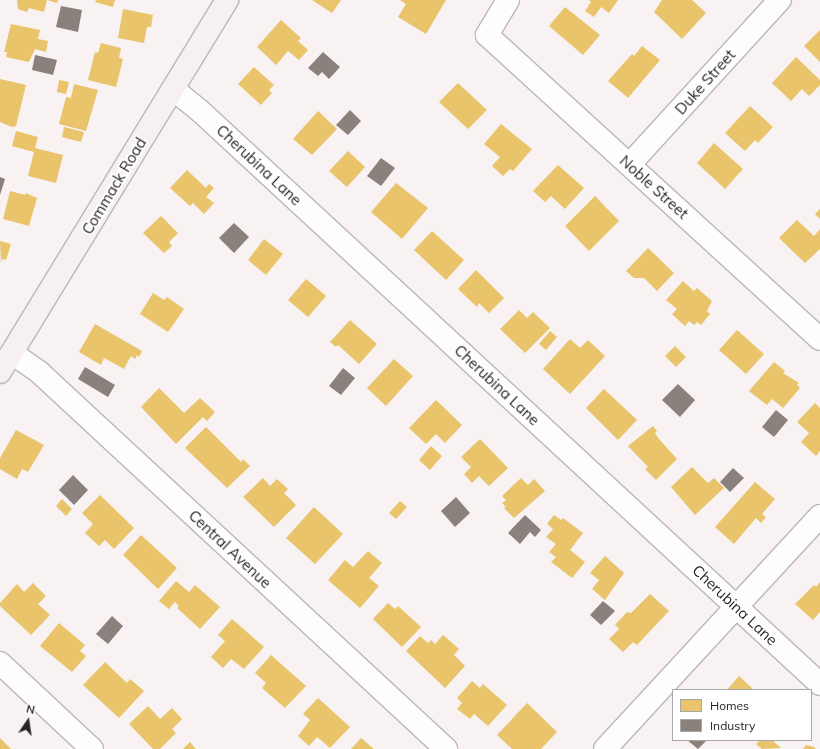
<!DOCTYPE html>
<html>
<head>
<meta charset="utf-8">
<style>
  body { margin:0 }
  #map { position:relative; width:820px; height:749px; overflow:hidden; background:#f8f2f3; font-family:Mulish,sans-serif }
  div>[style] { position:absolute }
  .homes>* { inset:0; background:#e9c46a }
  .industry>* { inset:0; background:#8a817c }
  .roads { filter:drop-shadow(1px 0 #bcb7b8) drop-shadow(-1px 0 #bcb7b8) drop-shadow(0 1px #bcb7b8) drop-shadow(0 -1px #bcb7b8) }
  .minor>* { height:22px; margin:-11px; padding:0 11px; transform-origin:11px; border-radius:11px; background:#fefdfd }
  .major>* { height:22px; margin:-11px; padding:0 11px; transform-origin:11px; border-radius:11px; background:#f7f0f2 }
  span { translate:-50% -50%; white-space:nowrap; text-align:center; line-height:1.15; -webkit-text-stroke:4px #fff; paint-order:stroke }
  .street-label { font-size:15px; color:#292526 }
  .legend { position:absolute; left:672px; top:689px; width:140px; height:52px; box-sizing:border-box; background:#fff; border:1px solid #a9a8a8; margin:0; padding:5px 7px; list-style:none; font-size:12px; color:#292526 }
  .legend li { display:flex; align-items:center; gap:8px; height:20px }
  .legend b { width:20px; border:1px solid #a9a8a8 }
  .north { position:absolute; left:8px; top:701px; width:40px; height:40px; -webkit-text-stroke:3px #fff; paint-order:stroke; rotate:13deg; font-size:11px; font-weight:700; line-height:16px; text-align:center; color:#292526 }
  .north::after { content:''; display:block; margin:auto; width:14px; height:18px; background:#292526; clip-path:polygon(50% 0,100% 100%,50% 72%,0 100%) }
</style>
</head>
<body>
<div id="map">
  <div class="homes">
    <div style="clip-path:polygon(17px 0,47px 0,44px 12px,29px 8px,27px 12px,18px 9px)"></div>
    <div style="clip-path:polygon(47px 0,58px 0,57px 3px)"></div>
    <div style="clip-path:polygon(96px 0,115px 0,113px 7px,95px 2px)"></div>
    <div style="clip-path:polygon(312px 0,341px 0,332px 13px)"></div>
    <div style="clip-path:polygon(400px 0,446px 0,426px 34px,398px 17px,406px 4px)"></div>
    <div style="clip-path:polygon(589px 0,618px 0,609px 13px,601px 7px,594px 17px,585px 11px,591px 2px)"></div>
    <div style="clip-path:polygon(662px 0,692px 0,706px 13px,682px 39px,654px 12px)"></div>
    <div style="clip-path:polygon(565px 7px,600px 35px,583px 55px,549px 26px)"></div>
    <div style="clip-path:polygon(123px 9px,153px 15px,151px 27px,147px 27px,144px 43px,118px 38px)"></div>
    <div style="clip-path:polygon(281px 20px,301px 38px,298px 41px,308px 50px,299px 60px,288px 51px,276px 65px,257px 47px)"></div>
    <div style="clip-path:polygon(11px 24px,40px 30px,38px 39px,48px 41px,46px 52px,35px 49px,29px 62px,6px 57px,7px 52px,4px 52px)"></div>
    <div style="clip-path:polygon(820px 30px,820px 62px,804px 46px)"></div>
    <div style="clip-path:polygon(101px 43px,121px 48px,119px 58px,123px 59px,116px 87px,88px 80px,95px 52px,98px 53px)"></div>
    <div style="clip-path:polygon(642px 46px,660px 60px,628px 98px,608px 81px,632px 54px,634px 56px)"></div>
    <div style="clip-path:polygon(796px 57px,820px 80px,820px 85px,809px 96px,802px 89px,791px 101px,772px 83px)"></div>
    <div style="clip-path:polygon(254px 67px,274px 85px,269px 90px,272px 93px,261px 105px,238px 84px)"></div>
    <div style="clip-path:polygon(0 79px,26px 85px,16px 126px,12px 127px,0 122px)"></div>
    <div style="clip-path:polygon(59px 80px,69px 82px,66px 94px,57px 92px)"></div>
    <div style="clip-path:polygon(458px 83px,487px 110px,468px 129px,439px 102px)"></div>
    <div style="clip-path:polygon(74px 84px,98px 90px,86px 131px,59px 124px,66px 97px,71px 98px)"></div>
    <div style="clip-path:polygon(750px 106px,773px 127px,758px 143px,755px 140px,745px 151px,725px 133px)"></div>
    <div style="clip-path:polygon(318px 111px,337px 129px,312px 155px,293px 139px)"></div>
    <div style="clip-path:polygon(501px 124px,532px 149px,513px 171px,510px 169px,503px 176px,492px 166px,500px 157px,484px 144px)"></div>
    <div style="clip-path:polygon(64px 127px,84px 132px,81px 142px,62px 137px)"></div>
    <div style="clip-path:polygon(16px 131px,38px 137px,35px 148px,63px 155px,56px 183px,28px 176px,34px 152px,12px 146px)"></div>
    <div style="clip-path:polygon(714px 143px,743px 169px,725px 189px,697px 163px)"></div>
    <div style="clip-path:polygon(348px 151px,365px 167px,347px 187px,329px 171px)"></div>
    <div style="clip-path:polygon(558px 165px,584px 188px,565px 209px,551px 196px,545px 202px,533px 191px)"></div>
    <div style="clip-path:polygon(187px 170px,206px 188px,209px 184px,214px 188px,206px 197px,214px 203px,204px 214px,193px 203px,190px 206px,170px 188px)"></div>
    <div style="clip-path:polygon(396px 183px,428px 208px,402px 239px,371px 212px)"></div>
    <div style="clip-path:polygon(10px 191px,25px 195px,26px 193px,37px 198px,29px 226px,3px 219px)"></div>
    <div style="clip-path:polygon(595px 196px,619px 221px,589px 251px,565px 226px)"></div>
    <div style="clip-path:polygon(820px 209px,820px 219px,815px 214px)"></div>
    <div style="clip-path:polygon(161px 216px,178px 233px,169px 242px,172px 246px,164px 253px,143px 233px)"></div>
    <div style="clip-path:polygon(797px 220px,814px 236px,820px 229px,820px 249px,805px 263px,779px 238px)"></div>
    <div style="clip-path:polygon(432px 231px,464px 260px,446px 280px,414px 250px)"></div>
    <div style="clip-path:polygon(264px 239px,283px 254px,266px 275px,248px 260px)"></div>
    <div style="clip-path:polygon(0 241px,11px 244px,6px 260px,2px 259px,1px 263px)"></div>
    <div style="clip-path:polygon(648px 248px,674px 273px,657px 291px,644px 278px,634px 278px,626px 271px)"></div>
    <div style="clip-path:polygon(476px 270px,504px 298px,489px 313px,479px 303px,477px 307px,458px 289px)"></div>
    <div style="clip-path:polygon(306px 279px,326px 296px,308px 317px,288px 300px)"></div>
    <div style="clip-path:polygon(683px 281px,694px 291px,697px 288px,712px 301px,707px 311px,710px 314px,701px 325px,697px 322px,694px 325px,689px 321px,685px 326px,672px 314px,677px 309px,666px 300px)"></div>
    <div style="clip-path:polygon(153px 293px,164px 300px,167px 297px,184px 309px,168px 332px,140px 314px)"></div>
    <div style="clip-path:polygon(519px 310px,527px 318px,533px 312px,550px 328px,525px 353px,500px 329px)"></div>
    <div style="clip-path:polygon(350px 320px,377px 344px,359px 364px,338px 345px,336px 347px,330px 342px)"></div>
    <div style="clip-path:polygon(95px 324px,142px 351px,139px 357px,137px 355px,135px 359px,131px 356px,124px 369px,104px 358px,101px 365px,79px 352px)"></div>
    <div style="clip-path:polygon(737px 330px,764px 354px,746px 374px,719px 350px)"></div>
    <div style="clip-path:polygon(550px 331px,557px 337px,546px 350px,539px 344px)"></div>
    <div style="clip-path:polygon(570px 339px,580px 348px,588px 340px,605px 356px,570px 394px,543px 369px)"></div>
    <div style="clip-path:polygon(675px 346px,686px 357px,676px 367px,665px 356px)"></div>
    <div style="clip-path:polygon(394px 359px,413px 376px,386px 406px,367px 388px)"></div>
    <div style="clip-path:polygon(774px 362px,785px 371px,783px 373px,799px 383px,797px 385px,800px 388px,783px 408px,772px 399px,767px 405px,749px 391px)"></div>
    <div style="clip-path:polygon(159px 388px,184px 413px,200px 398px,215px 412px,207px 421px,203px 417px,176px 444px,141px 407px)"></div>
    <div style="clip-path:polygon(604px 389px,637px 420px,618px 440px,586px 408px)"></div>
    <div style="clip-path:polygon(436px 400px,462px 425px,445px 443px,436px 434px,426px 444px,409px 428px)"></div>
    <div style="clip-path:polygon(815px 403px,820px 408px,820px 451px,816px 456px,801px 442px,809px 433px,797px 422px)"></div>
    <div style="clip-path:polygon(653px 426px,657px 431px,655px 433px,659px 439px,677px 459px,656px 480px,645px 469px,648px 467px,628px 446px)"></div>
    <div style="clip-path:polygon(206px 427px,241px 462px,243px 459px,250px 466px,227px 488px,185px 448px)"></div>
    <div style="clip-path:polygon(16px 430px,44px 445px,28px 472px,22px 469px,17px 479px,0 469px,0 458px)"></div>
    <div style="clip-path:polygon(480px 439px,508px 468px,489px 486px,479px 476px,472px 483px,464px 474px,471px 467px,461px 457px)"></div>
    <div style="clip-path:polygon(431px 446px,442px 456px,430px 470px,419px 460px)"></div>
    <div style="clip-path:polygon(692px 467px,708px 483px,714px 478px,724px 488px,695px 515px,671px 487px)"></div>
    <div style="clip-path:polygon(263px 478px,270px 486px,277px 479px,288px 489px,284px 493px,296px 505px,274px 527px,243px 497px)"></div>
    <div style="clip-path:polygon(521px 478px,528px 485px,534px 479px,545px 491px,514px 518px,504px 508px,506px 507px,502px 503px,506px 500px,502px 496px)"></div>
    <div style="clip-path:polygon(755px 482px,775px 499px,762px 514px,766px 517px,761px 523px,756px 518px,734px 544px,715px 527px)"></div>
    <div style="clip-path:polygon(100px 495px,134px 528px,114px 549px,105px 540px,99px 546px,85px 533px,93px 524px,82px 513px)"></div>
    <div style="clip-path:polygon(62px 499px,72px 509px,66px 516px,56px 506px)"></div>
    <div style="clip-path:polygon(400px 501px,407px 507px,396px 519px,389px 513px)"></div>
    <div style="clip-path:polygon(314px 507px,343px 534px,315px 564px,286px 538px)"></div>
    <div style="clip-path:polygon(554px 515px,561px 520px,563px 518px,583px 533px,570px 550px,585px 562px,572px 578px,551px 562px,556px 557px,549px 552px,556px 544px,546px 537px,553px 529px,547px 524px)"></div>
    <div style="clip-path:polygon(141px 535px,177px 568px,158px 589px,123px 555px)"></div>
    <div style="clip-path:polygon(368px 551px,382px 563px,369px 578px,379px 586px,360px 608px,328px 580px,345px 560px,353px 567px)"></div>
    <div style="clip-path:polygon(605px 556px,624px 573px,605px 600px,592px 589px,599px 580px,590px 573px)"></div>
    <div style="clip-path:polygon(176px 581px,189px 592px,195px 585px,220px 607px,200px 629px,177px 608px,179px 606px,175px 602px,169px 609px,159px 601px)"></div>
    <div style="clip-path:polygon(820px 582px,820px 612px,813px 620px,795px 604px,814px 585px,816px 587px)"></div>
    <div style="clip-path:polygon(33px 583px,46px 596px,38px 604px,50px 615px,31px 635px,0 606px,0 603px,17px 584px,24px 592px)"></div>
    <div style="clip-path:polygon(650px 594px,669px 611px,637px 645px,633px 642px,623px 652px,609px 639px,619px 629px,615px 625px,627px 612px,631px 613px)"></div>
    <div style="clip-path:polygon(388px 603px,395px 609px,398px 606px,421px 627px,402px 647px,373px 619px)"></div>
    <div style="clip-path:polygon(232px 619px,264px 647px,244px 669px,231px 659px,223px 668px,211px 657px,225px 641px,218px 635px)"></div>
    <div style="clip-path:polygon(59px 623px,85px 645px,80px 651px,86px 656px,72px 672px,40px 646px)"></div>
    <div style="clip-path:polygon(443px 635px,459px 649px,454px 655px,465px 666px,445px 688px,406px 651px,420px 636px,428px 643px,431px 640px,435px 644px)"></div>
    <div style="clip-path:polygon(271px 655px,306px 686px,285px 708px,262px 688px,266px 683px,255px 673px)"></div>
    <div style="clip-path:polygon(105px 662px,127px 683px,130px 679px,144px 691px,119px 718px,83px 685px)"></div>
    <div style="clip-path:polygon(739px 676px,754px 690px,727px 690px)"></div>
    <div style="clip-path:polygon(472px 681px,480px 688px,483px 684px,507px 705px,488px 726px,474px 714px,470px 719px,457px 709px,462px 703px,457px 698px)"></div>
    <div style="clip-path:polygon(318px 698px,350px 727px,330px 748px,317px 737px,309px 746px,298px 736px,310px 720px,303px 714px)"></div>
    <div style="clip-path:polygon(527px 703px,557px 732px,541px 749px,512px 749px,497px 735px)"></div>
    <div style="clip-path:polygon(148px 706px,160px 719px,172px 708px,182px 719px,172px 729px,176px 733px,160px 749px,153px 749px,129px 724px)"></div>
    <div style="clip-path:polygon(0 738px,11px 749px,0 749px)"></div>
    <div style="clip-path:polygon(361px 738px,374px 749px,351px 749px)"></div>
    <div style="clip-path:polygon(760px 740px,775px 740px,774px 742px,781px 748px,762px 749px,756px 744px)"></div>
    <div style="clip-path:polygon(190px 742px,196px 749px,183px 749px)"></div>
    <div style="clip-path:polygon(806px 745px,814px 747px,816px 749px,803px 749px)"></div>
  </div>
  <div class="industry">
    <div style="clip-path:polygon(61px 6px,82px 10px,78px 32px,56px 27px)"></div>
    <div style="clip-path:polygon(323px 52px,340px 67px,329px 79px,322px 72px,318px 76px,308px 68px)"></div>
    <div style="clip-path:polygon(35px 55px,57px 60px,53px 75px,32px 70px)"></div>
    <div style="clip-path:polygon(350px 110px,361px 121px,348px 135px,336px 125px)"></div>
    <div style="clip-path:polygon(381px 158px,395px 168px,381px 186px,367px 176px)"></div>
    <div style="clip-path:polygon(0 177px,5px 179px,0 195px)"></div>
    <div style="clip-path:polygon(234px 223px,249px 237px,234px 253px,219px 238px)"></div>
    <div style="clip-path:polygon(85px 367px,115px 385px,108px 397px,78px 379px)"></div>
    <div style="clip-path:polygon(343px 368px,355px 378px,341px 395px,329px 386px)"></div>
    <div style="clip-path:polygon(678px 384px,695px 400px,680px 417px,662px 400px)"></div>
    <div style="clip-path:polygon(776px 410px,788px 420px,774px 437px,762px 427px)"></div>
    <div style="clip-path:polygon(733px 468px,744px 478px,730px 492px,720px 482px)"></div>
    <div style="clip-path:polygon(73px 475px,88px 490px,74px 505px,59px 490px)"></div>
    <div style="clip-path:polygon(456px 497px,470px 513px,455px 527px,441px 511px)"></div>
    <div style="clip-path:polygon(525px 515px,541px 530px,535px 537px,530px 532px,520px 544px,508px 533px)"></div>
    <div style="clip-path:polygon(603px 601px,615px 611px,601px 625px,590px 615px)"></div>
    <div style="clip-path:polygon(112px 616px,123px 626px,108px 644px,96px 634px)"></div>
    <div style="clip-path:polygon(687px 740px,707px 740px,698px 749px)"></div>
  </div>
  <div class="roads">
    <div class="minor">
      <div style="left:508px;top:0;width:41px;rotate:121deg"></div>
      <div style="left:487px;top:35px;width:451px;rotate:42.4deg"></div>
      <div style="left:173px;top:89px;width:33px;rotate:39deg"></div>
      <div style="left:199px;top:110px;width:846px;rotate:42.75deg"></div>
      <div style="left:630px;top:164px;width:222px;rotate:-47.6deg"></div>
      <div style="left:12px;top:353px;width:33px;rotate:35deg"></div>
      <div style="left:39px;top:372px;width:555px;rotate:42.81deg"></div>
      <div style="left:0;top:663px;width:126px;rotate:43.1deg"></div>
      <div style="left:605px;top:749px;width:317px;rotate:-47.3deg"></div>
    </div>
    <div class="major">
      <div style="left:0;top:372px;width:436px;rotate:-58.6deg"></div>
    </div>
  </div>
  <div class="street-label">
    <span style="left:705px;top:82px;rotate:-48deg">Duke Street</span>
    <span style="left:259px;top:165px;rotate:43deg">Cherubina Lane</span>
    <span style="left:114px;top:186px;rotate:-59deg">Commack Road</span>
    <span style="left:654px;top:187px;rotate:42deg">Noble Street</span>
    <span style="left:497px;top:385px;rotate:43deg">Cherubina Lane</span>
    <span style="left:230px;top:549px;rotate:43deg">Central Avenue</span>
    <span style="left:735px;top:605px;rotate:43deg">Cherubina Lane</span>
  </div>
  <ul class="legend">
  <li><b style="height:11px;background:#e9c46a"></b>Homes</li>
  <li><b style="height:11px;background:#8a817c"></b>Industry</li>
  </ul>
  <div class="north">N</div>
</div>
</body>
</html>
